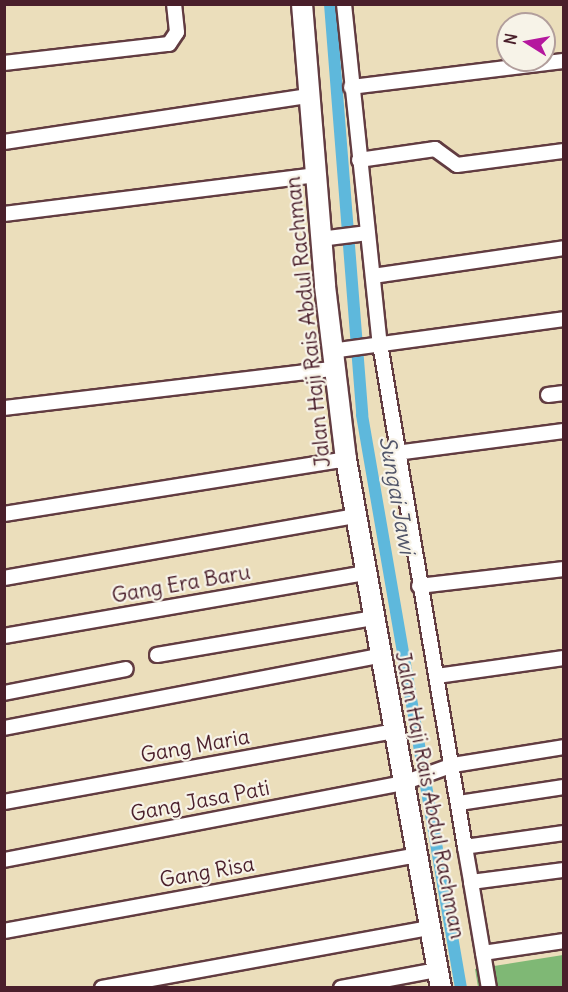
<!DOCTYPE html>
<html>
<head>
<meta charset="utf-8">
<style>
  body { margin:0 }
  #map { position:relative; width:568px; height:992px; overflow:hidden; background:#ebdebb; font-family:Delius,sans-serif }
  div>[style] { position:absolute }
  .forest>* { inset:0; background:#7fb875 }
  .canal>* { height:12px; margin:-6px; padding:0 6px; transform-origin:6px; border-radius:6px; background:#5eb8dc }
  .roads { filter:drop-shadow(2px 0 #623c41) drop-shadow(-2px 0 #623c41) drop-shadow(0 2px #623c41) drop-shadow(0 -2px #623c41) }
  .street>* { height:14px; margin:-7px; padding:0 7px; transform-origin:7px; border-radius:7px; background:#fff }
  .secondary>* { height:20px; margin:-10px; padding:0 10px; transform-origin:10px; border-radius:10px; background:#fff }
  span { translate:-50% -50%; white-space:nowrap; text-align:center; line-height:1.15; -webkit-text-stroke:4.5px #f7f3e8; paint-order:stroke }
  .street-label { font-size:21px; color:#4a1f2b }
  .water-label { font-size:22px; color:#515569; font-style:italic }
  .frame { position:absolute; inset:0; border:6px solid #4a1f2b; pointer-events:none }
  .north { position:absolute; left:496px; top:12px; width:60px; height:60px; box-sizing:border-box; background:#f7f3e8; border:2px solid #b29e9c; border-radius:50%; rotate:281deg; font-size:16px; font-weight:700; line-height:24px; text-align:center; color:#4a1f2b }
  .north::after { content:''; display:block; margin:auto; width:21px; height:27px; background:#b5179e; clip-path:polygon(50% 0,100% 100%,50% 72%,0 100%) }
</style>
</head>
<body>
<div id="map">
  <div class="forest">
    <div style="clip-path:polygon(563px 955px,563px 987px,478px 987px,475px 969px)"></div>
  </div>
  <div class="canal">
    <div style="left:330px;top:4px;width:412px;rotate:85.5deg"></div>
    <div style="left:362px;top:415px;width:581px;rotate:80.2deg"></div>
  </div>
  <div class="roads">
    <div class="street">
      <div style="left:344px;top:4px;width:342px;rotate:84deg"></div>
      <div style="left:380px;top:344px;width:510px;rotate:80.41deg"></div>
      <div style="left:4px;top:63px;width:166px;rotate:-6.6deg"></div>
      <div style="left:169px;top:44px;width:14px;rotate:-56deg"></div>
      <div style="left:177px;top:32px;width:28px;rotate:-96deg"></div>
      <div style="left:351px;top:87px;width:215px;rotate:-7deg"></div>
      <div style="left:4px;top:142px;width:308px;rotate:-8.6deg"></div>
      <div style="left:359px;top:160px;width:77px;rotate:-8.2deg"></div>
      <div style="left:435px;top:149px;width:27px;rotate:36deg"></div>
      <div style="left:457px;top:165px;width:108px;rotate:-7.5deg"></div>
      <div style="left:4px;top:214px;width:315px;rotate:-7.1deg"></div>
      <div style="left:320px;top:239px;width:48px;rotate:-7.1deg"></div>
      <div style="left:373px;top:276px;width:193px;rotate:-8.3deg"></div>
      <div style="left:331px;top:351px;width:235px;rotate:-7.8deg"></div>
      <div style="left:548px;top:395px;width:16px;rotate:-7deg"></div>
      <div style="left:4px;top:408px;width:331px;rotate:-6.8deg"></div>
      <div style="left:396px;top:453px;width:169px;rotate:-7.5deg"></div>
      <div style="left:4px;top:514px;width:346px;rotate:-9.1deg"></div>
      <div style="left:4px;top:578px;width:356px;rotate:-10deg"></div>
      <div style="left:419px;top:586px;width:146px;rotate:-6.7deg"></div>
      <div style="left:4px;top:636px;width:366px;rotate:-9.9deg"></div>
      <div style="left:157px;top:655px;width:219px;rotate:-9.7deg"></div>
      <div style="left:437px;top:676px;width:128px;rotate:-8.1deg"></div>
      <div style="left:4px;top:693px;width:124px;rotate:-11.1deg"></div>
      <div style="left:4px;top:728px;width:382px;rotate:-10.9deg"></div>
      <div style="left:4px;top:802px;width:395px;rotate:-10.3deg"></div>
      <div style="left:459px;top:803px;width:106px;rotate:-8.7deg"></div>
      <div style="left:564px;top:833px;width:100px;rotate:172deg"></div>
      <div style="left:465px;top:847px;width:36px;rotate:80deg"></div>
      <div style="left:471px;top:882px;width:94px;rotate:-7.4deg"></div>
      <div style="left:4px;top:860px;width:406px;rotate:-10.9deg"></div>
      <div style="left:403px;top:783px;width:53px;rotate:-19.8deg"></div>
      <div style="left:453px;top:765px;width:112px;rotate:-9.2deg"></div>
      <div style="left:471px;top:882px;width:108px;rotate:80.4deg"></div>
      <div style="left:4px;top:931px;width:420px;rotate:-10.4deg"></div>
      <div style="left:483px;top:953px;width:82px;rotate:-8.4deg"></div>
      <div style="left:102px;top:988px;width:333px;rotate:-10.4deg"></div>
      <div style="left:341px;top:988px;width:98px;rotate:-10.6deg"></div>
    </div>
    <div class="secondary">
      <div style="left:302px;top:4px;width:283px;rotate:85.3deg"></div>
      <div style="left:325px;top:286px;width:174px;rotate:83.1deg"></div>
      <div style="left:346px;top:459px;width:537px;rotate:79.82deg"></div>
    </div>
  </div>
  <div class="street-label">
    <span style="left:308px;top:322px;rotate:-96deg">Jalan Haji Rais Abdul Rachman</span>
    <span style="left:181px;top:584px;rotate:-10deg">Gang Era Baru</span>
    <span style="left:195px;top:746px;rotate:-10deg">Gang Maria</span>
    <span style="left:430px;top:795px;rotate:79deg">Jalan Haji Rais Abdul Rachman</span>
    <span style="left:200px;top:801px;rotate:-11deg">Gang Jasa Pati</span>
    <span style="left:207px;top:872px;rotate:-10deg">Gang Risa</span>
  </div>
  <div class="water-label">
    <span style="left:397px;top:495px;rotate:80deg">Sungai Jawi</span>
  </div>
  <div class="frame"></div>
  <div class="north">N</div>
</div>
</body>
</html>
